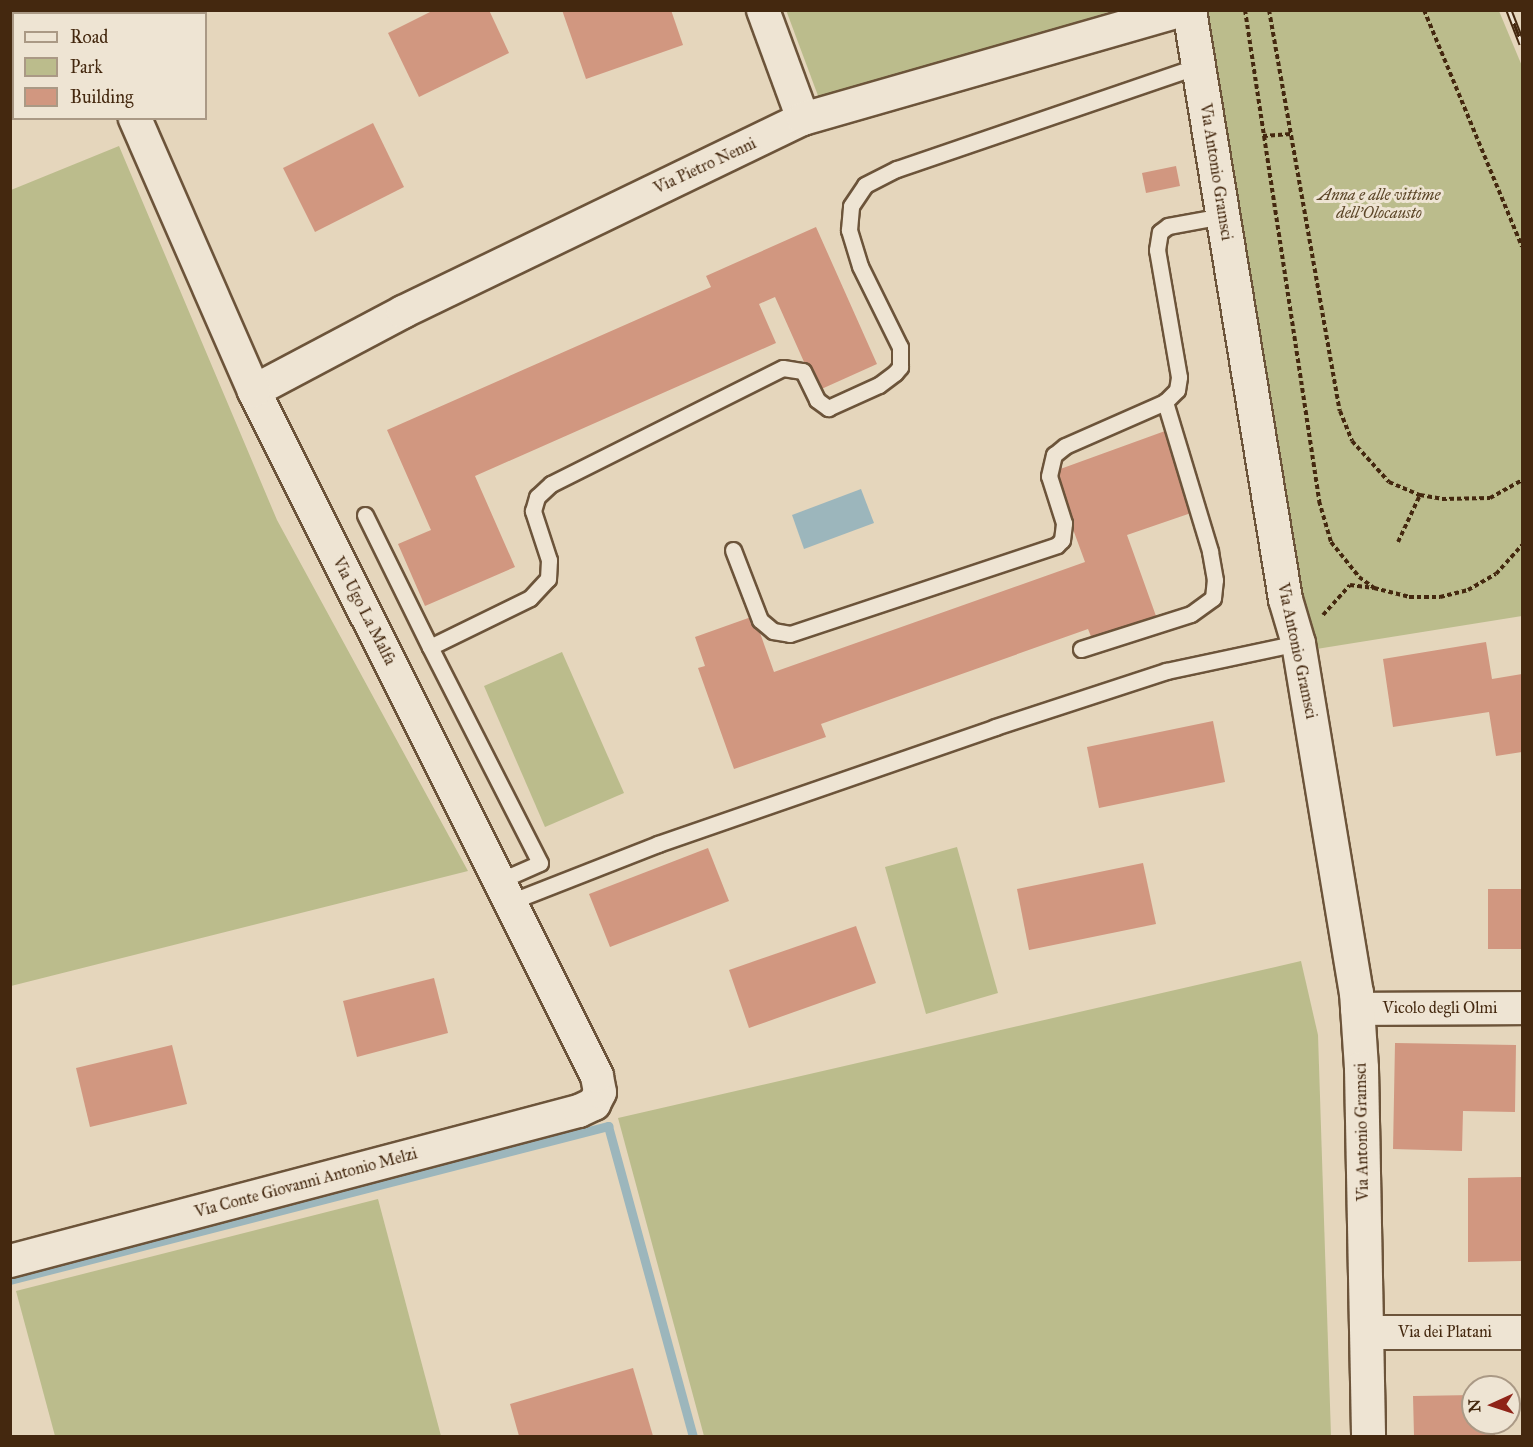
<!DOCTYPE html>
<html>
<head>
<meta charset="utf-8">
<style>
  body { margin:0 }
  #map { position:relative; width:1533px; height:1447px; overflow:hidden; background:#e5d6bc; font-family:"IM FELL Great Primer",serif }
  div>[style] { position:absolute }
  .green>* { inset:0; background:#bbbc8c }
  .water>* { inset:0; background:#9cb6bc }
  .stream>* { height:9px; margin:-4.5px; padding:0 4.5px; transform-origin:4.5px; border-radius:4.5px; background:#9cb6bc }
  .building>* { inset:0; background:#d19780 }
  .path>* { height:4px; margin-top:-2px; transform-origin:0; background:repeating-linear-gradient(90deg,#44280f 0 4.5px,transparent 0 7.5px) }
  .roads { filter:drop-shadow(2px 0 #6c543a) drop-shadow(-2px 0 #6c543a) drop-shadow(0 2px #6c543a) drop-shadow(0 -2px #6c543a) }
  .service>* { height:15px; margin:-7.5px; padding:0 7.5px; transform-origin:7.5px; border-radius:7.5px; background:#eee4d3 }
  .minor>* { height:32px; margin:-16px; padding:0 16px; transform-origin:16px; border-radius:16px; background:#eee4d3 }
  .tertiary>* { height:33px; margin:-16.5px; padding:0 16.5px; transform-origin:16.5px; border-radius:16.5px; background:#eee4d3 }
  .rail>* { height:7px; margin-top:-3.5px; transform-origin:0; background:repeating-linear-gradient(90deg,#eee4d3 0 14px,#44280f 0 28px); box-sizing:border-box; border-block:2px solid #44280f }
  span { translate:-50% -50%; white-space:nowrap; text-align:center; line-height:1.15; -webkit-text-stroke:6px #eee4d3; paint-order:stroke }
  .street-label { font-size:16px; color:#44280f }
  .park-label { font-size:16px; color:#5c4628; font-style:italic }
  .frame { position:absolute; inset:0; border:12px solid #44280f; pointer-events:none }
  .legend { position:absolute; left:12px; top:12px; width:195px; height:108px; box-sizing:border-box; background:#eee4d3; border:2px solid #aa9985; margin:0; padding:8px 10px; list-style:none; font-size:18px; color:#44280f }
  .legend li { display:flex; align-items:center; gap:12px; height:30px }
  .legend b { width:30px; border:2px solid #aa9985 }
  .north { position:absolute; left:1461px; top:1375px; width:60px; height:60px; box-sizing:border-box; background:#eee4d3; border:2px solid #aa9985; border-radius:50%; rotate:267deg; font-size:16px; font-weight:700; line-height:24px; text-align:center; color:#44280f }
  .north::after { content:''; display:block; margin:auto; width:21px; height:27px; background:#8f2418; clip-path:polygon(50% 0,100% 100%,50% 72%,0 100%) }
</style>
</head>
<body>
<div id="map">
  <div class="green">
    <div style="clip-path:polygon(786px 10px,1112px 11px,820px 101px)"></div>
    <div style="clip-path:polygon(1203px 11px,1499px 11px,1522px 66px,1522px 616px,1304px 651px)"></div>
    <div style="clip-path:polygon(119px 146px,277px 520px,468px 871px,11px 986px,11px 190px)"></div>
    <div style="clip-path:polygon(562px 652px,624px 793px,545px 827px,484px 686px)"></div>
    <div style="clip-path:polygon(957px 847px,998px 993px,926px 1014px,885px 867px)"></div>
    <div style="clip-path:polygon(1301px 961px,1318px 1035px,1331px 1436px,704px 1436px,618px 1118px)"></div>
    <div style="clip-path:polygon(378px 1199px,441px 1436px,55px 1436px,16px 1291px)"></div>
  </div>
  <div class="water">
    <div style="clip-path:polygon(861px 489px,874px 523px,804px 549px,792px 515px)"></div>
  </div>
  <div class="stream">
    <div style="left:10px;top:1280px;width:618px;rotate:-14.44deg"></div>
    <div style="left:608px;top:1126px;width:321px;rotate:74.7deg"></div>
  </div>
  <div class="building">
    <div style="clip-path:polygon(434px 10px,489px 10px,509px 53px,419px 97px,388px 33px)"></div>
    <div style="clip-path:polygon(562px 10px,671px 10px,683px 45px,586px 79px)"></div>
    <div style="clip-path:polygon(373px 123px,404px 187px,315px 232px,283px 168px)"></div>
    <div style="clip-path:polygon(1176px 166px,1180px 186px,1146px 193px,1142px 173px)"></div>
    <div style="clip-path:polygon(816px 227px,877px 364px,817px 391px,775px 297px,759px 304px,776px 343px,475px 476px,515px 567px,425px 606px,398px 544px,431px 530px,387px 430px,711px 287px,706px 276px)"></div>
    <div style="clip-path:polygon(1165px 431px,1194px 512px,1127px 535px,1156px 616px,1092px 639px,1088px 629px,821px 724px,826px 737px,734px 769px,698px 668px,705px 666px,695px 637px,754px 616px,774px 672px,1085px 562px,1052px 472px)"></div>
    <div style="clip-path:polygon(1486px 642px,1492px 679px,1522px 674px,1522px 752px,1496px 756px,1489px 712px,1393px 727px,1383px 659px)"></div>
    <div style="clip-path:polygon(1213px 721px,1225px 782px,1099px 808px,1087px 747px)"></div>
    <div style="clip-path:polygon(708px 848px,729px 901px,610px 947px,589px 894px)"></div>
    <div style="clip-path:polygon(1143px 863px,1156px 924px,1029px 950px,1017px 889px)"></div>
    <div style="clip-path:polygon(1488px 889px,1522px 889px,1522px 949px,1488px 949px)"></div>
    <div style="clip-path:polygon(856px 926px,876px 983px,749px 1028px,729px 970px)"></div>
    <div style="clip-path:polygon(434px 978px,448px 1033px,357px 1057px,343px 1001px)"></div>
    <div style="clip-path:polygon(1395px 1043px,1516px 1045px,1515px 1112px,1463px 1111px,1462px 1151px,1393px 1149px)"></div>
    <div style="clip-path:polygon(172px 1045px,187px 1104px,90px 1127px,76px 1068px)"></div>
    <div style="clip-path:polygon(1522px 1177px,1522px 1261px,1468px 1262px,1468px 1178px)"></div>
    <div style="clip-path:polygon(633px 1368px,653px 1436px,519px 1436px,510px 1404px)"></div>
    <div style="clip-path:polygon(1473px 1395px,1473px 1423px,1495px 1423px,1495px 1436px,1414px 1436px,1413px 1396px)"></div>
  </div>
  <div class="path">
    <div style="left:1245px;top:10px;width:497px;rotate:81.4deg"></div>
    <div style="left:1319px;top:501px;width:43px;rotate:73.7deg"></div>
    <div style="left:1331px;top:542px;width:45px;rotate:51.3deg"></div>
    <div style="left:1359px;top:577px;width:19px;rotate:36deg"></div>
    <div style="left:1374px;top:588px;width:36px;rotate:14deg"></div>
    <div style="left:1409px;top:597px;width:31px"></div>
    <div style="left:1440px;top:597px;width:29px;rotate:-14deg"></div>
    <div style="left:1468px;top:590px;width:32px;rotate:-30deg"></div>
    <div style="left:1496px;top:574px;width:39px;rotate:-48deg"></div>
    <div style="left:1269px;top:10px;width:407px;rotate:80deg"></div>
    <div style="left:1340px;top:411px;width:32px;rotate:68deg"></div>
    <div style="left:1352px;top:441px;width:55px;rotate:47.9deg"></div>
    <div style="left:1389px;top:482px;width:34px;rotate:23deg"></div>
    <div style="left:1420px;top:495px;width:22px;rotate:10deg"></div>
    <div style="left:1442px;top:499px;width:48px;rotate:-1.2deg"></div>
    <div style="left:1490px;top:498px;width:37px;rotate:-29deg"></div>
    <div style="left:1424px;top:10px;width:256px;rotate:67.5deg"></div>
    <div style="left:1263px;top:136px;width:28px;rotate:-4deg"></div>
    <div style="left:1398px;top:542px;width:52px;rotate:-64.9deg"></div>
    <div style="left:1323px;top:615px;width:40px;rotate:-48deg"></div>
    <div style="left:1350px;top:585px;width:24px;rotate:7deg"></div>
  </div>
  <div class="roads">
    <div class="service">
      <div style="left:365px;top:515px;width:147px;rotate:63.8deg"></div>
      <div style="left:430px;top:647px;width:111px;rotate:-26.1deg"></div>
      <div style="left:530px;top:598px;width:26px;rotate:-47deg"></div>
      <div style="left:548px;top:579px;width:19px;rotate:-87deg"></div>
      <div style="left:549px;top:560px;width:52px;rotate:-108.1deg"></div>
      <div style="left:533px;top:511px;width:15px;rotate:-74deg"></div>
      <div style="left:537px;top:497px;width:19px;rotate:-43deg"></div>
      <div style="left:551px;top:484px;width:259px;rotate:-26.6deg"></div>
      <div style="left:783px;top:368px;width:20px;rotate:9deg"></div>
      <div style="left:803px;top:371px;width:32px;rotate:64deg"></div>
      <div style="left:817px;top:400px;width:14px;rotate:36deg"></div>
      <div style="left:828px;top:408px;width:56px;rotate:-24.3deg"></div>
      <div style="left:879px;top:385px;width:20px;rotate:-37deg"></div>
      <div style="left:895px;top:373px;width:8px;rotate:-50deg"></div>
      <div style="left:900px;top:367px;width:20px;rotate:-90deg"></div>
      <div style="left:900px;top:347px;width:90px;rotate:-116.3deg"></div>
      <div style="left:860px;top:266px;width:38px;rotate:-107deg"></div>
      <div style="left:849px;top:230px;width:24px;rotate:-85deg"></div>
      <div style="left:851px;top:206px;width:25px;rotate:-56deg"></div>
      <div style="left:865px;top:185px;width:36px;rotate:-27deg"></div>
      <div style="left:897px;top:169px;width:318px;rotate:-18.9deg"></div>
      <div style="left:733px;top:550px;width:75px;rotate:68.9deg"></div>
      <div style="left:760px;top:620px;width:17px;rotate:40deg"></div>
      <div style="left:773px;top:631px;width:17px;rotate:10deg"></div>
      <div style="left:790px;top:634px;width:281px;rotate:-18.4deg"></div>
      <div style="left:1057px;top:545px;width:7px;rotate:-45deg"></div>
      <div style="left:1062px;top:540px;width:17px;rotate:-83deg"></div>
      <div style="left:1064px;top:523px;width:49px;rotate:-107.7deg"></div>
      <div style="left:1049px;top:476px;width:22px;rotate:-77deg"></div>
      <div style="left:1054px;top:455px;width:14px;rotate:-39deg"></div>
      <div style="left:1065px;top:446px;width:109px;rotate:-23.7deg"></div>
      <div style="left:1165px;top:402px;width:17px;rotate:-45deg"></div>
      <div style="left:1177px;top:390px;width:13px;rotate:-81deg"></div>
      <div style="left:1179px;top:377px;width:129px;rotate:-99.8deg"></div>
      <div style="left:1157px;top:250px;width:18px;rotate:-81deg"></div>
      <div style="left:1160px;top:232px;width:10px;rotate:-37deg"></div>
      <div style="left:1168px;top:226px;width:56px;rotate:-10.3deg"></div>
      <div style="left:430px;top:647px;width:242px;rotate:63deg"></div>
      <div style="left:540px;top:863px;width:45px;rotate:156.3deg"></div>
      <div style="left:1081px;top:649px;width:115px;rotate:-17.7deg"></div>
      <div style="left:1191px;top:614px;width:27px;rotate:-36deg"></div>
      <div style="left:1213px;top:598px;width:18px;rotate:-84deg"></div>
      <div style="left:1215px;top:580px;width:29px;rotate:-100deg"></div>
      <div style="left:1210px;top:551px;width:156px;rotate:-106.8deg"></div>
      <div style="left:510px;top:902px;width:159px;rotate:-21.4deg"></div>
      <div style="left:658px;top:844px;width:357px;rotate:-19.1deg"></div>
      <div style="left:995px;top:727px;width:180px;rotate:-18.1deg"></div>
      <div style="left:1166px;top:671px;width:135px;rotate:-12deg"></div>
    </div>
    <div class="minor">
      <div style="left:89px;top:10px;width:4px;rotate:63deg"></div>
      <div style="left:763px;top:10px;width:116px;rotate:69.8deg"></div>
      <div style="left:254px;top:391px;width:169px;rotate:-27.9deg"></div>
      <div style="left:403px;top:312px;width:444px;rotate:-25.8deg"></div>
      <div style="left:803px;top:119px;width:394px;rotate:-16deg"></div>
      <div style="left:1357px;top:1009px;width:165px;rotate:-0.3deg"></div>
      <div style="left:10px;top:1261px;width:588px;rotate:-14.77deg"></div>
      <div style="left:579px;top:1111px;width:17px;rotate:-25deg"></div>
      <div style="left:594px;top:1104px;width:13px;rotate:-63deg"></div>
      <div style="left:600px;top:1092px;width:16px;rotate:-101deg"></div>
      <div style="left:597px;top:1076px;width:766px;rotate:-116.6deg"></div>
      <div style="left:254px;top:391px;width:298px;rotate:-113.6deg"></div>
    </div>
    <div class="tertiary">
      <div style="left:1189px;top:10px;width:597px;rotate:80.74deg"></div>
      <div style="left:1285px;top:599px;width:46px;rotate:73.5deg"></div>
      <div style="left:1298px;top:643px;width:354px;rotate:80.6deg"></div>
      <div style="left:1356px;top:992px;width:76px;rotate:86.2deg"></div>
      <div style="left:1361px;top:1068px;width:368px;rotate:88.9deg"></div>
      <div style="left:1367px;top:1332px;width:155px"></div>
    </div>
  </div>
  <div class="rail">
    <div style="left:1509px;top:10px;width:36px;rotate:69deg"></div>
  </div>
  <div class="street-label">
    <span style="left:705px;top:166px;rotate:-25deg">Via Pietro Nenni</span>
    <span style="left:1216px;top:172px;rotate:81deg">Via Antonio Gramsci</span>
    <span style="left:364px;top:611px;rotate:63deg">Via Ugo La Malfa</span>
    <span style="left:1297px;top:651px;rotate:78deg">Via Antonio Gramsci</span>
    <span style="left:1440px;top:1008px">Vicolo degli Olmi</span>
    <span style="left:1362px;top:1132px;rotate:-91deg">Via Antonio Gramsci</span>
    <span style="left:306px;top:1183px;rotate:-15deg">Via Conte Giovanni Antonio Melzi</span>
    <span style="left:1445px;top:1332px">Via dei Platani</span>
  </div>
  <div class="park-label">
    <span style="left:1379px;top:204px">Anna e alle vittime<br>dell’Olocausto</span>
  </div>
  <div class="frame"></div>
  <ul class="legend">
  <li><b style="height:8px;background:#eee4d3"></b>Road</li>
  <li><b style="height:16px;background:#bbbc8c"></b>Park</li>
  <li><b style="height:16px;background:#d19780"></b>Building</li>
  </ul>
  <div class="north">N</div>
</div>
</body>
</html>
